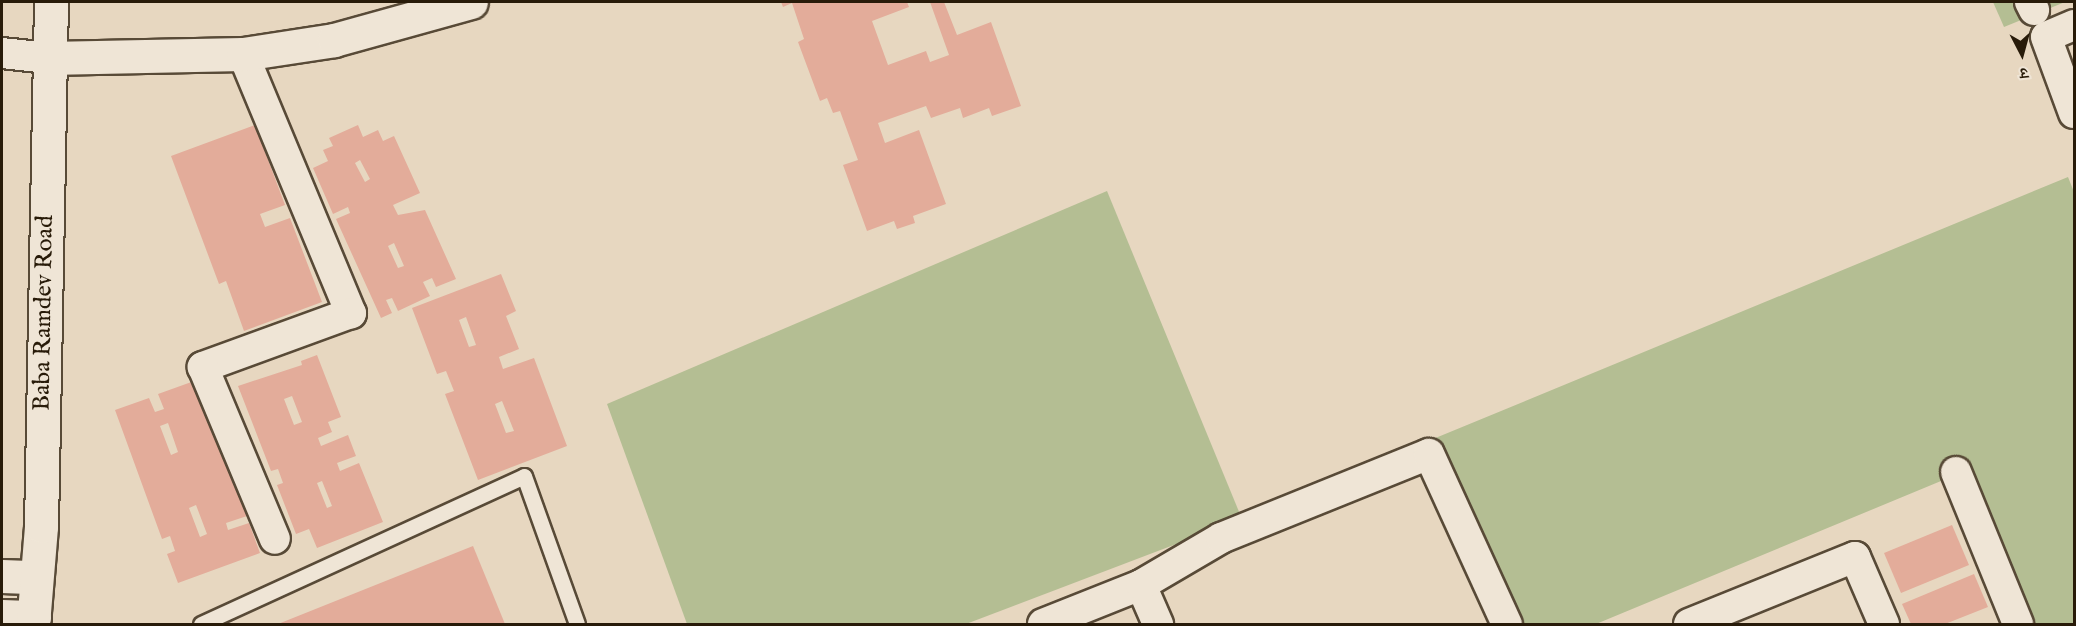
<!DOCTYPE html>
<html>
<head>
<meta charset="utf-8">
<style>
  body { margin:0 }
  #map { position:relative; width:2076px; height:626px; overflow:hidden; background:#e7d7c0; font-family:"IM FELL English","Noto Serif Devanagari",serif }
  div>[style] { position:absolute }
  .green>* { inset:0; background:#b4be93 }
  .building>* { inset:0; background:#e3ac9a }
  .roads { filter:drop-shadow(2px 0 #584a37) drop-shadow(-2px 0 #584a37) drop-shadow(0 2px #584a37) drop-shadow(0 -2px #584a37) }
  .lane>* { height:15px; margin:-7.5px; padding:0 7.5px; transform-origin:7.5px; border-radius:7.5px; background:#efe5d6 }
  .street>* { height:30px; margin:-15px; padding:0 15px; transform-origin:15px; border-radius:15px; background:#efe5d6 }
  .secondary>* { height:33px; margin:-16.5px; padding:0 16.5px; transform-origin:16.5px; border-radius:16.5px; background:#efe5d6 }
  span { translate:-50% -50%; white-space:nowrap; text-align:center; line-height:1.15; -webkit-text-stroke:4.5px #efe5d6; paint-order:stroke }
  .street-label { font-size:24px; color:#281b09 }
  .frame { position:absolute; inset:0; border:3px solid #281b09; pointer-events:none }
  .north { position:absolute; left:1992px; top:24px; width:60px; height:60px; -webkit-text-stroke:4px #efe5d6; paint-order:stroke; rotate:174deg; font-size:16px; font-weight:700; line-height:24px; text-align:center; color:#281b09 }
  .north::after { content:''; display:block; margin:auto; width:21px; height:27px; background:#281b09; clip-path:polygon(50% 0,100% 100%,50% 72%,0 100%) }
</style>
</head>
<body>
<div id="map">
  <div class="green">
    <div style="clip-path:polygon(1993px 2px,2065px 2px,2004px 27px)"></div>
    <div style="clip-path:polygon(2068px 177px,2074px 192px,2074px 624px,2004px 624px,1941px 481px,1596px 624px,1523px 624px,1433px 439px)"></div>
    <div style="clip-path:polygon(1107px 191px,1242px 519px,966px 624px,687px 624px,607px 404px)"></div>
  </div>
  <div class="building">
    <div style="clip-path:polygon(781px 2px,907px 2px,909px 7px,872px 21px,888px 65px,926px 51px,930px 62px,949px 55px,930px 2px,944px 2px,957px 35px,991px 22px,1021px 106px,992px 116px,989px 108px,963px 118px,960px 108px,931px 118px,926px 106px,878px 123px,885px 143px,919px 130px,946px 204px,913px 216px,915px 223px,897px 229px,894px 221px,867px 231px,843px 165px,858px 160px,840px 111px,833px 113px,827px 98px,820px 101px,798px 42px,804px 39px,792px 3px,783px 7px)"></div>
    <div style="clip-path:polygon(255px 125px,285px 205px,260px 214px,265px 227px,290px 218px,322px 302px,244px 331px,226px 281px,219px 284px,171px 156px)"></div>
    <div style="clip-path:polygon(evenodd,358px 125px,363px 137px,378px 130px,383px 141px,394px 136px,420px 193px,393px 205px,398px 215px,425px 210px,456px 279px,436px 287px,432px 278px,423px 282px,430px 296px,398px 311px,392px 298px,386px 300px,392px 313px,381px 318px,336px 219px,350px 213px,348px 207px,333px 214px,313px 168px,328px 161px,323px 150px,333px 146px,329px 138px,358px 125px,360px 160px,370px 179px,365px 182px,355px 163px,360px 160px,358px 125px,394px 243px,404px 266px,398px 268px,388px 246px,394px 243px)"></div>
    <div style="clip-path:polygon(evenodd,501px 274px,516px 311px,506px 316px,519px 349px,499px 357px,503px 369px,534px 358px,567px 446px,478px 480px,445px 394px,454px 391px,446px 371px,437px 374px,412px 308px,501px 274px,466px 317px,476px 345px,469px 347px,459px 320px,466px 317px,501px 274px,502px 401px,514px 431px,506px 433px,495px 404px,502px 401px)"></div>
    <div style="clip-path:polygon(evenodd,317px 355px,341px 417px,328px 422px,332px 432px,318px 438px,321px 446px,348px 435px,356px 456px,337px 463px,340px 471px,359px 463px,383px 522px,317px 548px,309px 529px,296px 534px,277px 485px,283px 483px,278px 469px,271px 471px,238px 386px,302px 365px,301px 361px,317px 355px,292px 396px,302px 422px,294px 425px,284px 399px,292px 396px,317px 355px,322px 481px,332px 506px,327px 508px,317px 483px,322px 481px)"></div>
    <div style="clip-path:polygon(evenodd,197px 380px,247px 516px,226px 523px,228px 530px,249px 523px,260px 553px,178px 583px,167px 554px,175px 551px,170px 536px,162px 539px,115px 410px,149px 398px,155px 412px,164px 409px,158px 394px,197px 380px,168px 423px,178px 452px,171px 455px,160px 426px,168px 423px,197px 380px,196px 505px,207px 534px,200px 537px,189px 508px,196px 505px)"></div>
    <div style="clip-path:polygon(1952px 525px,1969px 565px,1901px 593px,1884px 553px)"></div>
    <div style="clip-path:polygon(473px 546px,505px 624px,278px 624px)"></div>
    <div style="clip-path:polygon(1974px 574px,1988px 607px,1945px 624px,1911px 624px,1902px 604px)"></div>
  </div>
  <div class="roads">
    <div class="lane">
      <div style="left:201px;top:624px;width:355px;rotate:-24.6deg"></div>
      <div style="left:524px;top:476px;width:157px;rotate:70.3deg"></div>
    </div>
    <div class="street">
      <div style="left:2030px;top:2px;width:9px;rotate:63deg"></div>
      <div style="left:2074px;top:25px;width:30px;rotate:157deg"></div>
      <div style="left:2046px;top:37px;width:81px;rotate:69.8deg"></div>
      <div style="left:2px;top:53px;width:46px;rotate:6.2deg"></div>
      <div style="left:243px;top:54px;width:281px;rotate:67.4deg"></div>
      <div style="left:351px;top:313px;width:158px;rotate:160deg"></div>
      <div style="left:203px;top:367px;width:186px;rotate:67.3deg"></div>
      <div style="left:1956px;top:472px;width:164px;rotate:67.8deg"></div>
      <div style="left:1141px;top:585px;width:43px;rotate:66.4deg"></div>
      <div style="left:1043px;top:624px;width:105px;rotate:-21.7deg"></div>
      <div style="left:1141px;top:585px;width:93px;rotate:-30.4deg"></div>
      <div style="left:1221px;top:538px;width:224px;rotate:-22deg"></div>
      <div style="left:1429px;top:454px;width:187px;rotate:65.4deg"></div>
      <div style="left:1689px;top:624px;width:179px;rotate:-22deg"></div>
      <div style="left:1855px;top:557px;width:73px;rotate:66.6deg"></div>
    </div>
    <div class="secondary">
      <div style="left:48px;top:58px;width:195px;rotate:-1.2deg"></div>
      <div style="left:243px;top:54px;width:92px;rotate:-8.7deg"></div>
      <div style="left:334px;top:40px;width:142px;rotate:-15.5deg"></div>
      <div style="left:2px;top:576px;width:33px;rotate:2deg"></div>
      <div style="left:2px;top:616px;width:32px;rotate:2deg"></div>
      <div style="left:33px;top:624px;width:98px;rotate:-85.3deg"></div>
      <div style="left:41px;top:526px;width:524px;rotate:-88.91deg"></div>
    </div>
  </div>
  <div class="street-label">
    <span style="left:44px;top:313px;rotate:-89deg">Baba Ramdev Road</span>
  </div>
  <div class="frame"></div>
  <div class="north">उ</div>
</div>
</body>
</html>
